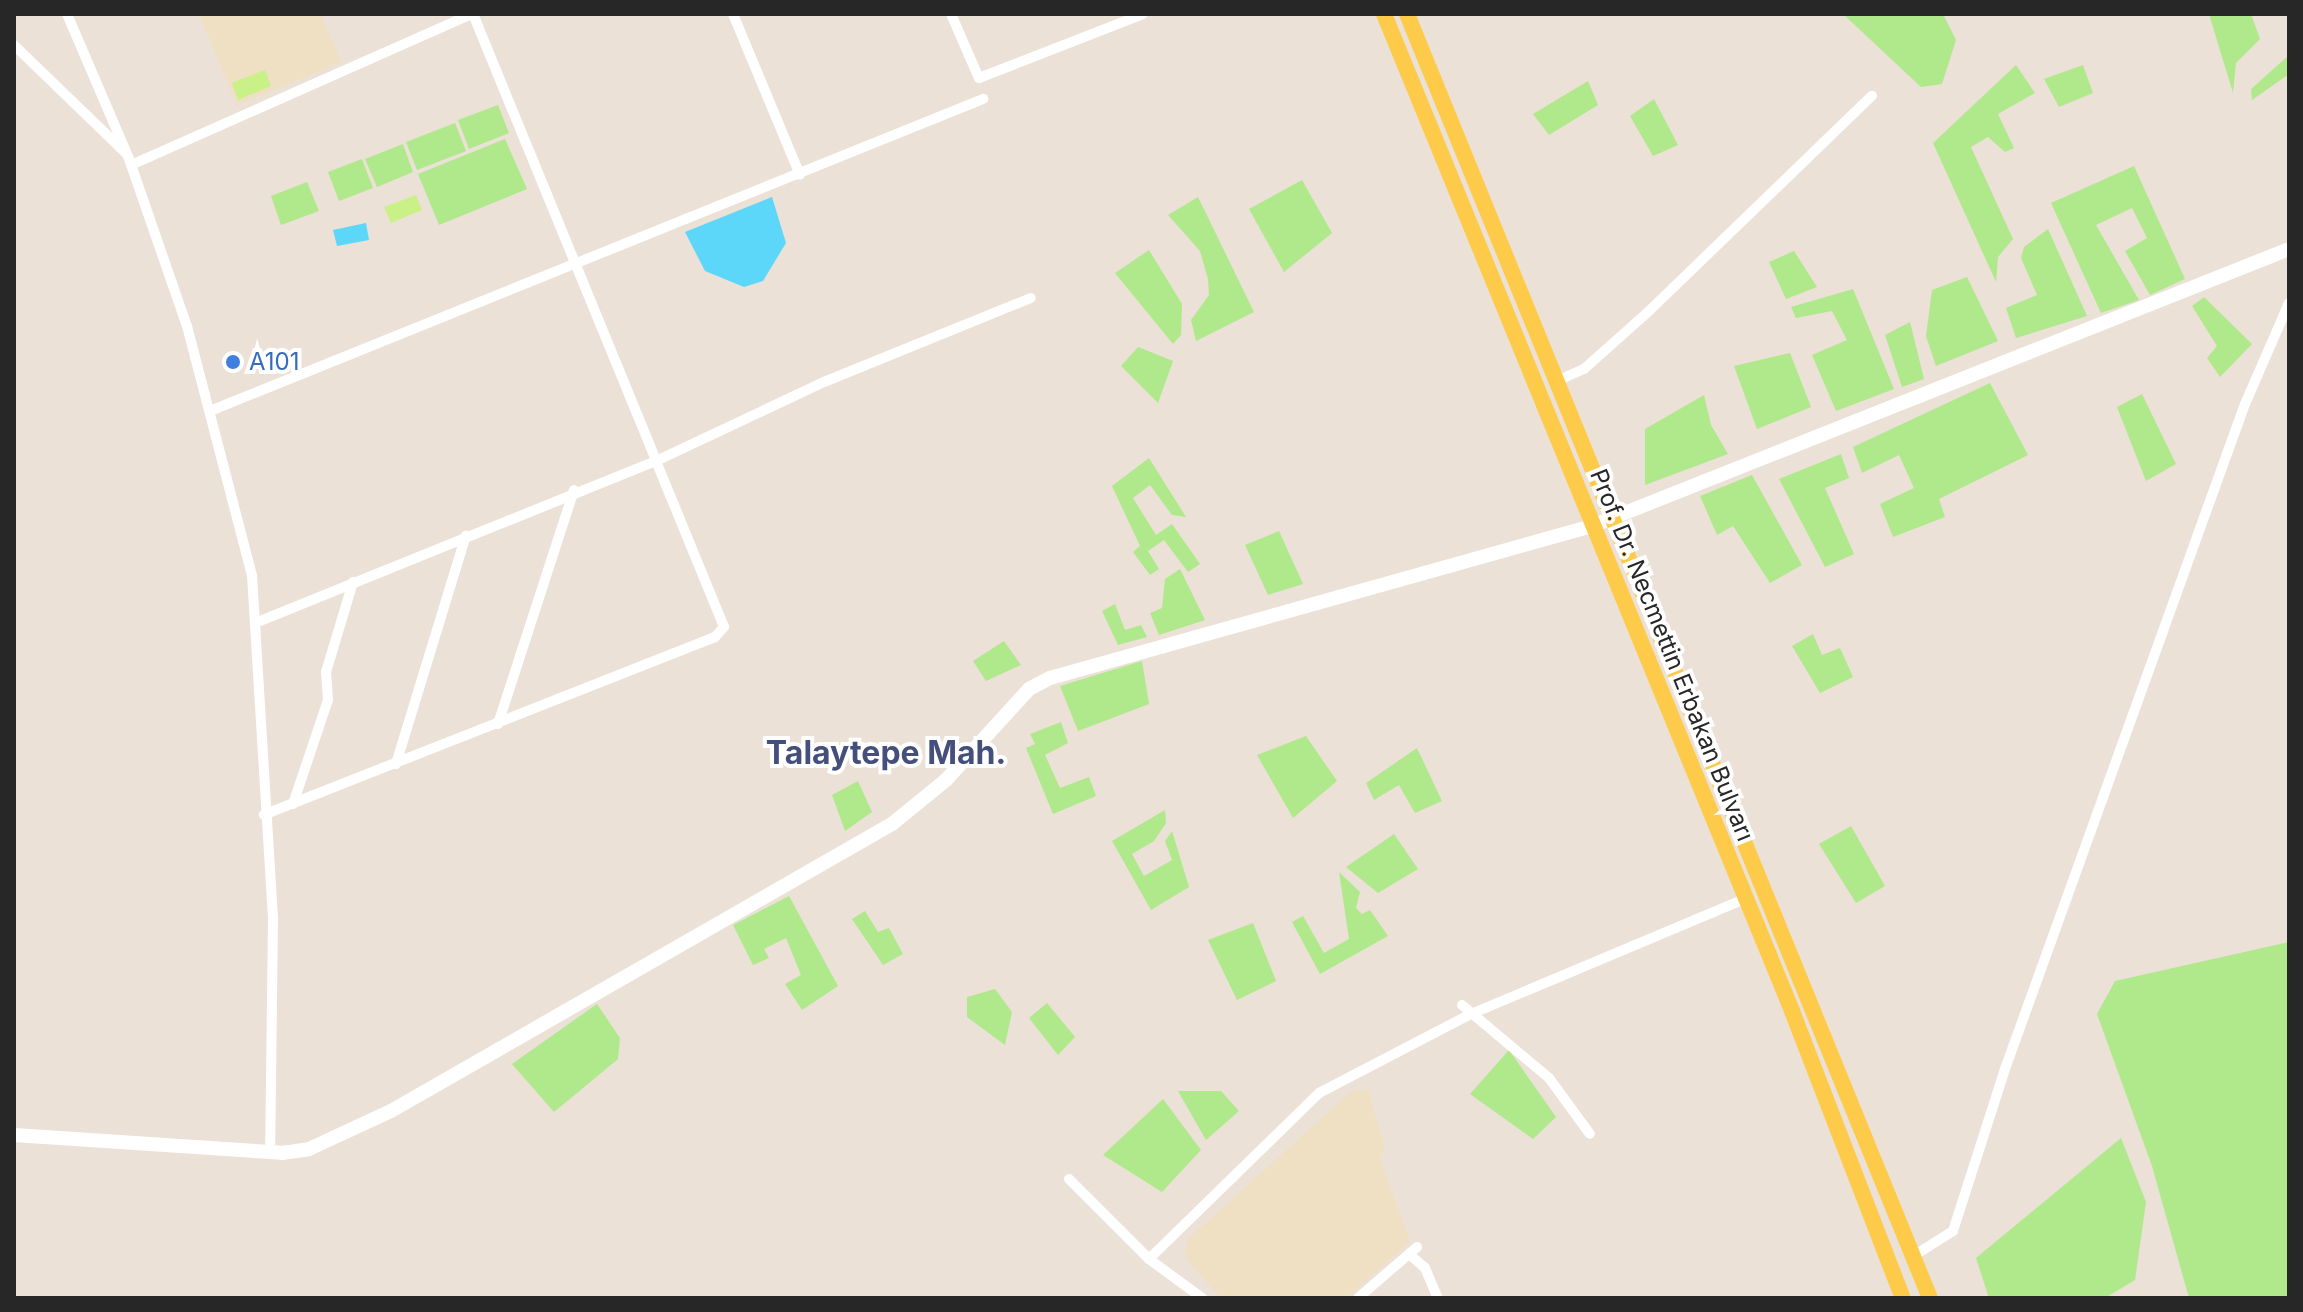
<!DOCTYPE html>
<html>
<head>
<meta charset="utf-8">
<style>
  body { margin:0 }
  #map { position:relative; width:2303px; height:1312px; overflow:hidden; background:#ebe1d6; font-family:Inter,sans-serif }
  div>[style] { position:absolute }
  .education>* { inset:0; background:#efdfc3 }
  .green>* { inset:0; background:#b0e88c }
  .pitch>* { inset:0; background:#c9f187 }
  .water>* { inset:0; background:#5dd7f9 }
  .street>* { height:10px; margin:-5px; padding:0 5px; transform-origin:5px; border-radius:5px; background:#fff }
  .secondary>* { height:14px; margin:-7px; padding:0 7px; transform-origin:7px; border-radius:7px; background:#fff }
  .primary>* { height:16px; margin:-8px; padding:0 8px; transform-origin:8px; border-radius:8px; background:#fdcb49 }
  .dots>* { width:22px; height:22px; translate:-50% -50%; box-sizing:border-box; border:4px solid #fff; border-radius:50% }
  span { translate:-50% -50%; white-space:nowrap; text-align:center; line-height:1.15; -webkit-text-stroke:8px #fff; paint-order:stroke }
  .shop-label { font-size:24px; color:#366cbe }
  .left { translate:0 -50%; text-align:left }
  .street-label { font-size:24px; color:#272727 }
  .district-label { font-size:32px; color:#44507b; font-weight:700 }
  .frame { position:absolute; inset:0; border:16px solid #272727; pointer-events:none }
</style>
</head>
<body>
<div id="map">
  <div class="education">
    <div style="clip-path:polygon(199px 14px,321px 14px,341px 62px,237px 105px)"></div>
    <div style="clip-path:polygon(1368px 1090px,1385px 1149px,1379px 1157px,1410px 1241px,1347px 1298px,1221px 1298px,1186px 1259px,1187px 1240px,1352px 1091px)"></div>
  </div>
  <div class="green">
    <div style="clip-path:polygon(1843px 14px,1943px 14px,1956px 40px,1942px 84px,1921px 87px)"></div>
    <div style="clip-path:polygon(2209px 14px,2251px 14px,2260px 39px,2236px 63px,2233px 93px)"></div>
    <div style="clip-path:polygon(2289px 55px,2289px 74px,2252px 100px,2251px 89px)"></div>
    <div style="clip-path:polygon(2016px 65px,2035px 93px,1998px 114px,2014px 148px,2005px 152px,1988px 137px,1971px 147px,2013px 239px,1998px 257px,1996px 282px,1933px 143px)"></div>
    <div style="clip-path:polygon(2083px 65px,2093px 93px,2059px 107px,2044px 79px)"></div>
    <div style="clip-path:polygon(1588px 81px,1598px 105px,1549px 135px,1533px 114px)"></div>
    <div style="clip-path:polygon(1654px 99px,1678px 145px,1653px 156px,1630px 116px)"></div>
    <div style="clip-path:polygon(498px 105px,509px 133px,469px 149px,458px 120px)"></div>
    <div style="clip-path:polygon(455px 123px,466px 151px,417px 170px,406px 142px)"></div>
    <div style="clip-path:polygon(505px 139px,527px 189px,439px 225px,418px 174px)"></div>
    <div style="clip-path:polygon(403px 144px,413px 172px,377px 187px,365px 159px)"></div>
    <div style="clip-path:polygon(362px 159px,373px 188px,339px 201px,328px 172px)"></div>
    <div style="clip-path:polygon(2134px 166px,2185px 279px,2150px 295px,2125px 251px,2147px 238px,2132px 208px,2096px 225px,2139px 300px,2101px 313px,2051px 203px)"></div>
    <div style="clip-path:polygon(1302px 180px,1332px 233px,1284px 272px,1249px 209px)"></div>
    <div style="clip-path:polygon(307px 182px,319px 211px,281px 225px,271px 196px)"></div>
    <div style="clip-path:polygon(1198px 197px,1254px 312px,1196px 341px,1191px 320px,1209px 295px,1208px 279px,1200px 251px,1168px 215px)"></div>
    <div style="clip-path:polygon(2048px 229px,2087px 316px,2016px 338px,2006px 308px,2037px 295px,2021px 258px,2024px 247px)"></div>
    <div style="clip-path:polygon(1149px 250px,1182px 304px,1181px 335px,1173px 344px,1115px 273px)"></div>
    <div style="clip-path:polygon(1794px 251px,1817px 287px,1786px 299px,1769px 262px)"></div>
    <div style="clip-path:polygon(1967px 277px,1998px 341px,1936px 366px,1926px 336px,1932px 290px)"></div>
    <div style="clip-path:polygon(1853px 289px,1894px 389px,1836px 411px,1812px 355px,1847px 340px,1832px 311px,1796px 318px,1791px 307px)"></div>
    <div style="clip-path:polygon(2204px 297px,2252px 344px,2220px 377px,2207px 358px,2217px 346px,2192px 306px)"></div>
    <div style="clip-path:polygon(1910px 322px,1924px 379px,1902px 387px,1885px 335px)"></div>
    <div style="clip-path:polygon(1138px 347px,1173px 361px,1158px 403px,1121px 366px)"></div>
    <div style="clip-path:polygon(1790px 353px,1811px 407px,1757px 429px,1734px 366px)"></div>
    <div style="clip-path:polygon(1990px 383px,2028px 455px,1939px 499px,1945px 517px,1893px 537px,1880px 504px,1914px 488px,1899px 455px,1862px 473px,1853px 447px)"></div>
    <div style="clip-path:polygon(2142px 394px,2176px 464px,2146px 481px,2117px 407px)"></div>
    <div style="clip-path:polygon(1704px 395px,1711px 425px,1728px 454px,1645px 485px,1645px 429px)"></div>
    <div style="clip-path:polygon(1841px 454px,1849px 478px,1825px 488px,1854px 554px,1825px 567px,1779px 479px)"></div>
    <div style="clip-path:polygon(1149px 458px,1186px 517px,1172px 515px,1150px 485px,1133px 498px,1156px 535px,1172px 524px,1200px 564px,1188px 572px,1164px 540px,1148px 551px,1159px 569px,1150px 575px,1133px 552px,1140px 546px,1112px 486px)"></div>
    <div style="clip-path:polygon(1752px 475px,1802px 565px,1770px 583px,1733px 526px,1717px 535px,1700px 496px)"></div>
    <div style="clip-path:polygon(1279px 531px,1303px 584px,1268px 595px,1245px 545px)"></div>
    <div style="clip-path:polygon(1180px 569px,1205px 620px,1159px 635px,1150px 613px,1162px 608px,1165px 579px)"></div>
    <div style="clip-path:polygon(1115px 604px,1125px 630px,1141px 625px,1147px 637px,1118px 645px,1102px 611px)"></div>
    <div style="clip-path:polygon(1813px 634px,1822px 655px,1840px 648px,1853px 677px,1820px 693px,1792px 646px)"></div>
    <div style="clip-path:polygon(1004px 641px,1021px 665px,986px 681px,973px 661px)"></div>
    <div style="clip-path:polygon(1142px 661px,1149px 704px,1078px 731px,1060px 686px)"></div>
    <div style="clip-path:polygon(1061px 722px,1068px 743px,1045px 755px,1060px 788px,1089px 777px,1096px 796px,1053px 814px,1026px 748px,1035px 744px,1030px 734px)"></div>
    <div style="clip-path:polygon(1306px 736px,1337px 781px,1293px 818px,1257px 755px)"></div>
    <div style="clip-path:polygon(1417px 748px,1442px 801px,1415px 813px,1399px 785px,1374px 800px,1366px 783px)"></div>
    <div style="clip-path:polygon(858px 781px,872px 812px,845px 831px,832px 795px)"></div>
    <div style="clip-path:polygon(1165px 810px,1166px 823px,1154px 841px,1132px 854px,1144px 876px,1172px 860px,1165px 841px,1172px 831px,1189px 887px,1151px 910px,1112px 841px)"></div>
    <div style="clip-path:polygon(1851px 826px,1885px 886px,1856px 903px,1819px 844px)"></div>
    <div style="clip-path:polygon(1394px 834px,1418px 869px,1378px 893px,1346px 867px)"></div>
    <div style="clip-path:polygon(1339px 872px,1360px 892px,1356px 908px,1362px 914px,1370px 910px,1388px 936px,1320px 974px,1292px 922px,1303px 916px,1324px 953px,1349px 939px)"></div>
    <div style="clip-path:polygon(789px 896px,838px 986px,802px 1010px,785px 984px,801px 975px,786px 938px,764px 949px,769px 958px,753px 965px,733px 925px)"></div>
    <div style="clip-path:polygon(865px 911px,878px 932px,889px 928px,903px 954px,883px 965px,852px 919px)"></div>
    <div style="clip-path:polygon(1253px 923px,1276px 981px,1237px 1000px,1208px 940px)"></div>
    <div style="clip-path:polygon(2289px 942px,2289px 1298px,2189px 1298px,2152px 1166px,2097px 1014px,2115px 981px)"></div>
    <div style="clip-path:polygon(995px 989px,1012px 1012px,1005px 1045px,967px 1017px,967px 997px)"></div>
    <div style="clip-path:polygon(1047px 1003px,1075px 1037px,1058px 1055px,1029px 1018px)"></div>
    <div style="clip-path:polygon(597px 1004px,620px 1038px,618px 1059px,554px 1112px,512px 1064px)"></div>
    <div style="clip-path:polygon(1509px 1050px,1556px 1117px,1533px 1139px,1470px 1094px)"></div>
    <div style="clip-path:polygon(1178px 1091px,1221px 1091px,1239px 1111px,1206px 1140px)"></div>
    <div style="clip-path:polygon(1163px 1099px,1201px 1150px,1162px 1192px,1103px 1155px)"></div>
    <div style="clip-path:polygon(2121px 1138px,2146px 1202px,2135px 1280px,2105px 1298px,1989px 1298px,1976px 1258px)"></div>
  </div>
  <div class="pitch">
    <div style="clip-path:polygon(265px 70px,271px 86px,238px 100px,232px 83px)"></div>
    <div style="clip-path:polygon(416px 195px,422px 210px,391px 223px,384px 207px)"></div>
  </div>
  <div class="water">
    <div style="clip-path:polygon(772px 197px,786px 243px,763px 281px,744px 287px,705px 271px,685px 232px)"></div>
    <div style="clip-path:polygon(366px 223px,369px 240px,337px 246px,333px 230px)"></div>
  </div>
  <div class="street">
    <div style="left:67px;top:14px;width:155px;rotate:66.8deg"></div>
    <div style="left:128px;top:156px;width:180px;rotate:70.9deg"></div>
    <div style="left:187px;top:326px;width:257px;rotate:75.4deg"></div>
    <div style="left:252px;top:575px;width:343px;rotate:86.5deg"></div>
    <div style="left:273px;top:917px;width:235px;rotate:90.7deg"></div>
    <div style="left:473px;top:14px;width:483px;rotate:67.7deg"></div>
    <div style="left:656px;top:461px;width:186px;rotate:-25.2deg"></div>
    <div style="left:824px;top:382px;width:223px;rotate:-22.1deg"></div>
    <div style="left:733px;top:14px;width:174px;rotate:67.4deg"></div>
    <div style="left:951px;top:14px;width:70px;rotate:66.4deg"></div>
    <div style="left:979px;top:78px;width:176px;rotate:-21.3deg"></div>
    <div style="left:14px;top:45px;width:157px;rotate:44deg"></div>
    <div style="left:131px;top:165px;width:372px;rotate:-23.9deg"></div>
    <div style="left:1559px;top:380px;width:27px;rotate:-24deg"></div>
    <div style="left:1584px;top:369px;width:87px;rotate:-41.7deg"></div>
    <div style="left:1649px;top:311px;width:310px;rotate:-44deg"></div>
    <div style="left:210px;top:411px;width:834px;rotate:-21.98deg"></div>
    <div style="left:255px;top:623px;width:432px;rotate:-22deg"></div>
    <div style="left:656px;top:461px;width:179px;rotate:67.7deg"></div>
    <div style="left:724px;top:627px;width:13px;rotate:132deg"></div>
    <div style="left:715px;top:637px;width:485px;rotate:158.5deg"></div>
    <div style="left:498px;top:724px;width:246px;rotate:-72deg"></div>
    <div style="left:396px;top:764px;width:239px;rotate:-73deg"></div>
    <div style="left:293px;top:804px;width:110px;rotate:-71.4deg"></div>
    <div style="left:328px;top:700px;width:28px;rotate:-94deg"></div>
    <div style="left:326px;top:672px;width:94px;rotate:-73.3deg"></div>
    <div style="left:1462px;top:1005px;width:114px;rotate:40deg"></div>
    <div style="left:1549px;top:1078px;width:69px;rotate:53.8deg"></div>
    <div style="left:1069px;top:1179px;width:113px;rotate:45deg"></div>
    <div style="left:1149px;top:1259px;width:66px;rotate:36.3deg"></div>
    <div style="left:1409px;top:1254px;width:21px;rotate:41deg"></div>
    <div style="left:1425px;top:1268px;width:33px;rotate:67deg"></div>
    <div style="left:1915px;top:1255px;width:45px;rotate:-32.3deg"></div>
    <div style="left:1953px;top:1231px;width:170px;rotate:-72.2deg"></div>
    <div style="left:2005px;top:1069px;width:707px;rotate:-70.16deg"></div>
    <div style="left:2245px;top:404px;width:110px;rotate:-66.5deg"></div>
    <div style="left:1149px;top:1259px;width:238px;rotate:-44.3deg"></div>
    <div style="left:1319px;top:1093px;width:171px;rotate:-27.5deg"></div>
    <div style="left:1471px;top:1014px;width:297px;rotate:-22.8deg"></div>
    <div style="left:1358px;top:1298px;width:78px;rotate:-40.8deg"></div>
  </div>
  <div class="secondary">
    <div style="left:14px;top:1135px;width:269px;rotate:3.8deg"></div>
    <div style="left:282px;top:1153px;width:27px;rotate:-8deg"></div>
    <div style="left:309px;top:1149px;width:90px;rotate:-24.9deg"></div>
    <div style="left:391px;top:1111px;width:577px;rotate:-29.81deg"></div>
    <div style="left:892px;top:824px;width:70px;rotate:-39.2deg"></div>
    <div style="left:946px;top:780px;width:123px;rotate:-47.6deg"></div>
    <div style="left:1029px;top:689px;width:24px;rotate:-28deg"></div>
    <div style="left:1050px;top:678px;width:563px;rotate:-15.67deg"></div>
    <div style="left:1592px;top:526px;width:750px;rotate:-21.67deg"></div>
  </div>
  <div class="primary">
    <div style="left:1384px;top:14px;width:1077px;rotate:67.74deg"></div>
    <div style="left:1792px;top:1011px;width:308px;rotate:68.9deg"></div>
    <div style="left:1407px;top:14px;width:1386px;rotate:67.84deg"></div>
  </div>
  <div class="dots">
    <div style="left:233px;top:362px;background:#3f7fe0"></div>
  </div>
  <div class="shop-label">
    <span class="left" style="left:249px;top:362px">A101</span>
  </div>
  <div class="street-label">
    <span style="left:1672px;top:655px;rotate:68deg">Prof. Dr. Necmettin Erbakan Bulvarı</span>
  </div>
  <div class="district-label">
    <span style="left:886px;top:753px">Talaytepe Mah.</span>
  </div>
  <div class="frame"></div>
</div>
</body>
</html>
